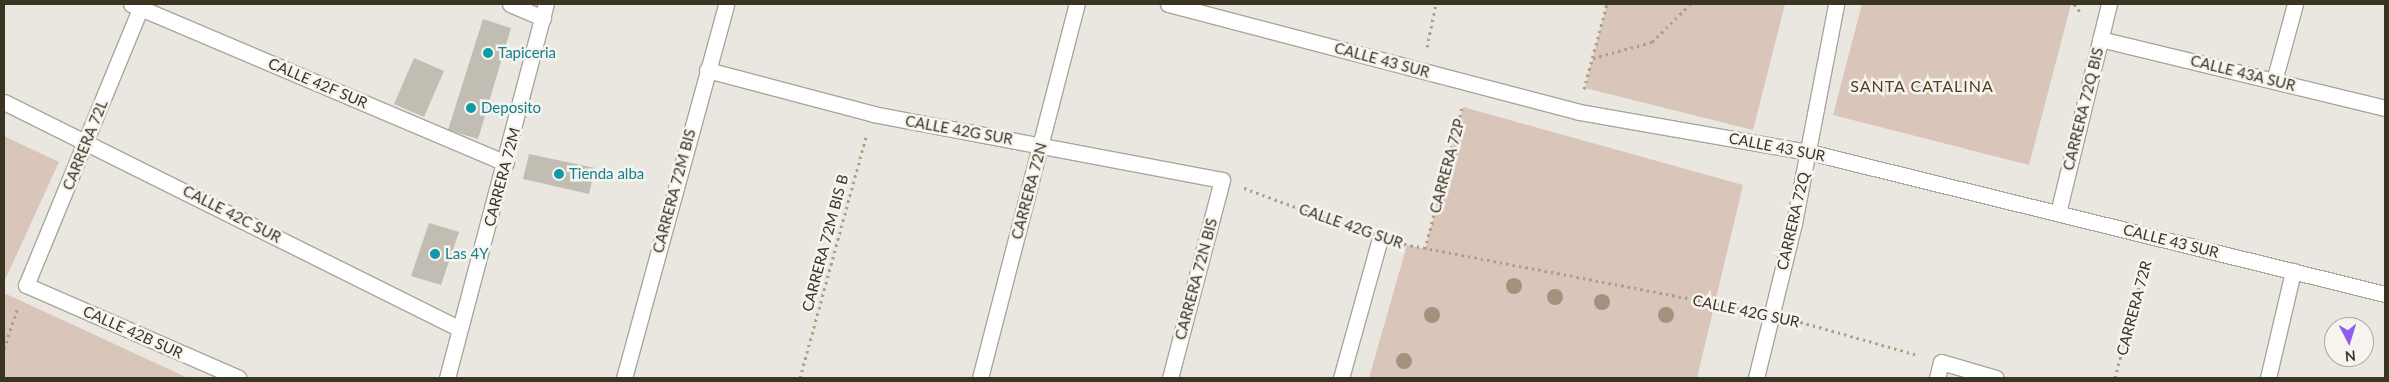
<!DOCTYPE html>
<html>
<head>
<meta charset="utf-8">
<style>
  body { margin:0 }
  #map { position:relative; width:2389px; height:382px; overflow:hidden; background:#eae6e0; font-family:Lato,sans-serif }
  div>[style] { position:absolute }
  .green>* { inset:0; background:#dac5ba }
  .building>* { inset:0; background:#c2bdb3 }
  .path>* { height:3px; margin-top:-1.5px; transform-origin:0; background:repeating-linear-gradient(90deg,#aca282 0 2.5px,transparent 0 6.5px) }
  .roads { filter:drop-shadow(1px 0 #aaa69c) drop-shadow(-1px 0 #aaa69c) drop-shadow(0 1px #aaa69c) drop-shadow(0 -1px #aaa69c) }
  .lane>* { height:15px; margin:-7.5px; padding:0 7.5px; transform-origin:7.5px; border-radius:7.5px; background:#fff }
  .street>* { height:15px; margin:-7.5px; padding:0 7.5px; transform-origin:7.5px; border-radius:7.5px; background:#fff }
  .trees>* { width:16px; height:16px; margin:-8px; border-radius:50%; background:#a6917e }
  .dots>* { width:14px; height:14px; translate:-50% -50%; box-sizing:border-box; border:2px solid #f7f4f0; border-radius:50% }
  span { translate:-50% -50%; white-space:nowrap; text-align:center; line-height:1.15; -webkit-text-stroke:5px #f7f4f0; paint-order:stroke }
  .culture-label { font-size:15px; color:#0d838f }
  .left { translate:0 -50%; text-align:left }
  .street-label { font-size:15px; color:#393522 }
  .neighbourhood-label { font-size:16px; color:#4a431f; letter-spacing:1px }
  .frame { position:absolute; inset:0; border:5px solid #393522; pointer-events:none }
  .north { position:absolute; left:2324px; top:317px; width:50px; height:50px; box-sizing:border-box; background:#f7f4f0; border:1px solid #aba89e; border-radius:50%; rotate:175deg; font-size:14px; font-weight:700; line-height:20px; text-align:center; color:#393522 }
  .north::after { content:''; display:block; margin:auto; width:18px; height:22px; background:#8c5eea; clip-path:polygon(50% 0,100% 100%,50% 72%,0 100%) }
</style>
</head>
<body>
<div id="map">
  <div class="green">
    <div style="clip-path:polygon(1607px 4px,1785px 4px,1753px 130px,1585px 88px)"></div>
    <div style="clip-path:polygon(1862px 4px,2071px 4px,2029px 165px,1833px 115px)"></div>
    <div style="clip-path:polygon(1463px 107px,1743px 185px,1697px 378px,1369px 378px,1407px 245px,1425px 249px)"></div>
    <div style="clip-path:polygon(4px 136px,59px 162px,4px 282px)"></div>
    <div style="clip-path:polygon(4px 293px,188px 378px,4px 378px)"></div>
  </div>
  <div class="building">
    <div style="clip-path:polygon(483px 19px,511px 28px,478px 139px,448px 130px)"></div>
    <div style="clip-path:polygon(414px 58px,444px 71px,424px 117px,394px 104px)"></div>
    <div style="clip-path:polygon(529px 154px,595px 168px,589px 194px,523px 179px)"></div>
    <div style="clip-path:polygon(429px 223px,459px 232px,441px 285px,411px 276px)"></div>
  </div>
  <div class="path">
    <div style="left:2074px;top:4px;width:11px;rotate:52deg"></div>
    <div style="left:1427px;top:47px;width:44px;rotate:-78.2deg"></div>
    <div style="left:1593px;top:58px;width:61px;rotate:-15.2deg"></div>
    <div style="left:1652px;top:42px;width:54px;rotate:-45deg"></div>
    <div style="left:1584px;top:89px;width:88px;rotate:-74.9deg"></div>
    <div style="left:1244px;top:188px;width:121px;rotate:20.2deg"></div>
    <div style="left:1404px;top:244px;width:351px;rotate:10.8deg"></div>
    <div style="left:1425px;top:249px;width:146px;rotate:-75.3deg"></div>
    <div style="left:1794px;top:320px;width:129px;rotate:15.8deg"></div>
    <div style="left:4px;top:349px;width:44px;rotate:-71.6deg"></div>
    <div style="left:800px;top:378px;width:251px;rotate:-74.7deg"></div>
    <div style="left:2115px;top:378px;width:121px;rotate:-75.2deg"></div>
  </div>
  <div class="roads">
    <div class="lane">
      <div style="left:1937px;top:378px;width:16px;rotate:-76deg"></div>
      <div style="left:1941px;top:362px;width:57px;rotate:16.2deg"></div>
    </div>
    <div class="street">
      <div style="left:131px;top:4px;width:407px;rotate:23deg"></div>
      <div style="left:142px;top:4px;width:304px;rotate:112.4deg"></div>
      <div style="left:26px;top:285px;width:232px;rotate:23.6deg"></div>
      <div style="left:510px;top:4px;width:36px;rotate:23deg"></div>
      <div style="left:1168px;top:4px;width:425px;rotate:14.7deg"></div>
      <div style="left:1579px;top:112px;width:233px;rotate:9.9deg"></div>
      <div style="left:1809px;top:152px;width:593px;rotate:13.85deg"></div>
      <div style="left:2100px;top:39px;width:293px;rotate:13.6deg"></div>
      <div style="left:707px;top:70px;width:172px;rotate:14.8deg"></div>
      <div style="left:873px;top:114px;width:355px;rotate:10.7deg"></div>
      <div style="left:1222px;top:180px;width:205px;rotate:104.7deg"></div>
      <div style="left:2274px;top:81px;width:80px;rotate:-74.7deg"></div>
      <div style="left:4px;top:102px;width:509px;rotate:26.46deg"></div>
      <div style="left:2058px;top:213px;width:215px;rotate:-76.3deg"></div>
      <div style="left:447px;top:378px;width:387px;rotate:-75.2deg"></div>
      <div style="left:624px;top:378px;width:388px;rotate:-74.7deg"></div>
      <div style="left:980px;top:378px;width:386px;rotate:-75.5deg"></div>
      <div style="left:1341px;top:378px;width:145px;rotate:-74.4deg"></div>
      <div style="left:1756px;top:378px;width:160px;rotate:-76.2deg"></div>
      <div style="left:1794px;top:223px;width:223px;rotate:-79.1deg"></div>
      <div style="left:2268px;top:378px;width:110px;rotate:-76.8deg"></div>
    </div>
  </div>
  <div class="trees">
    <div style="left:1514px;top:286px"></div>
    <div style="left:1555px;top:297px"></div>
    <div style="left:1602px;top:302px"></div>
    <div style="left:1432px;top:315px"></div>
    <div style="left:1666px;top:315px"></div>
    <div style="left:1404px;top:361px"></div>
  </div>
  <div class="dots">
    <div style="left:488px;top:53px;background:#0f9aa8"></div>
    <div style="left:471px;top:108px;background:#0f9aa8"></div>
    <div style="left:559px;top:174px;background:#0f9aa8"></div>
    <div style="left:435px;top:254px;background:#0f9aa8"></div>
  </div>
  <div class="culture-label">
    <span class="left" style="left:498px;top:53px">Tapiceria</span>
    <span class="left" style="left:481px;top:108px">Deposito</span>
    <span class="left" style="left:569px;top:174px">Tienda alba</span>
    <span class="left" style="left:445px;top:254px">Las 4Y</span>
  </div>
  <div class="street-label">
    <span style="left:1382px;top:60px;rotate:15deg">CALLE 43 SUR</span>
    <span style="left:2243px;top:73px;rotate:14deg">CALLE 43A SUR</span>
    <span style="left:318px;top:83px;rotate:23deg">CALLE 42F SUR</span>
    <span style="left:2083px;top:109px;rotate:-76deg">CARRERA 72Q BIS</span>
    <span style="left:959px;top:130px;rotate:10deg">CALLE 42G SUR</span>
    <span style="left:85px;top:145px;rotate:-68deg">CARRERA 72L</span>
    <span style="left:1777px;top:147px;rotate:11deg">CALLE 43 SUR</span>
    <span style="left:1447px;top:166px;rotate:-75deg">CARRERA 72P</span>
    <span style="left:502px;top:177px;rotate:-75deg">CARRERA 72M</span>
    <span style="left:674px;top:191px;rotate:-75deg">CARRERA 72M BIS</span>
    <span style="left:1029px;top:191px;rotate:-75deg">CARRERA 72N</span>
    <span style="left:232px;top:214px;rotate:27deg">CALLE 42C SUR</span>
    <span style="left:1793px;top:221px;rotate:-77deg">CARRERA 72Q</span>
    <span style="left:1351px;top:226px;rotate:19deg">CALLE 42G SUR</span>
    <span style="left:2171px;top:241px;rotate:14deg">CALLE 43 SUR</span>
    <span style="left:825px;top:243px;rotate:-75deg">CARRERA 72M BIS B</span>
    <span style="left:1196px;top:279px;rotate:-75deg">CARRERA 72N BIS</span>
    <span style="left:2134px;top:308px;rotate:-75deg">CARRERA 72R</span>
    <span style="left:1746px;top:311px;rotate:12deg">CALLE 42G SUR</span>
    <span style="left:133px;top:332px;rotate:24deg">CALLE 42B SUR</span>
  </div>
  <div class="neighbourhood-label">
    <span style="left:1922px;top:86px">SANTA CATALINA</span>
  </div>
  <div class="frame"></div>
  <div class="north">N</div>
</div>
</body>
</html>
